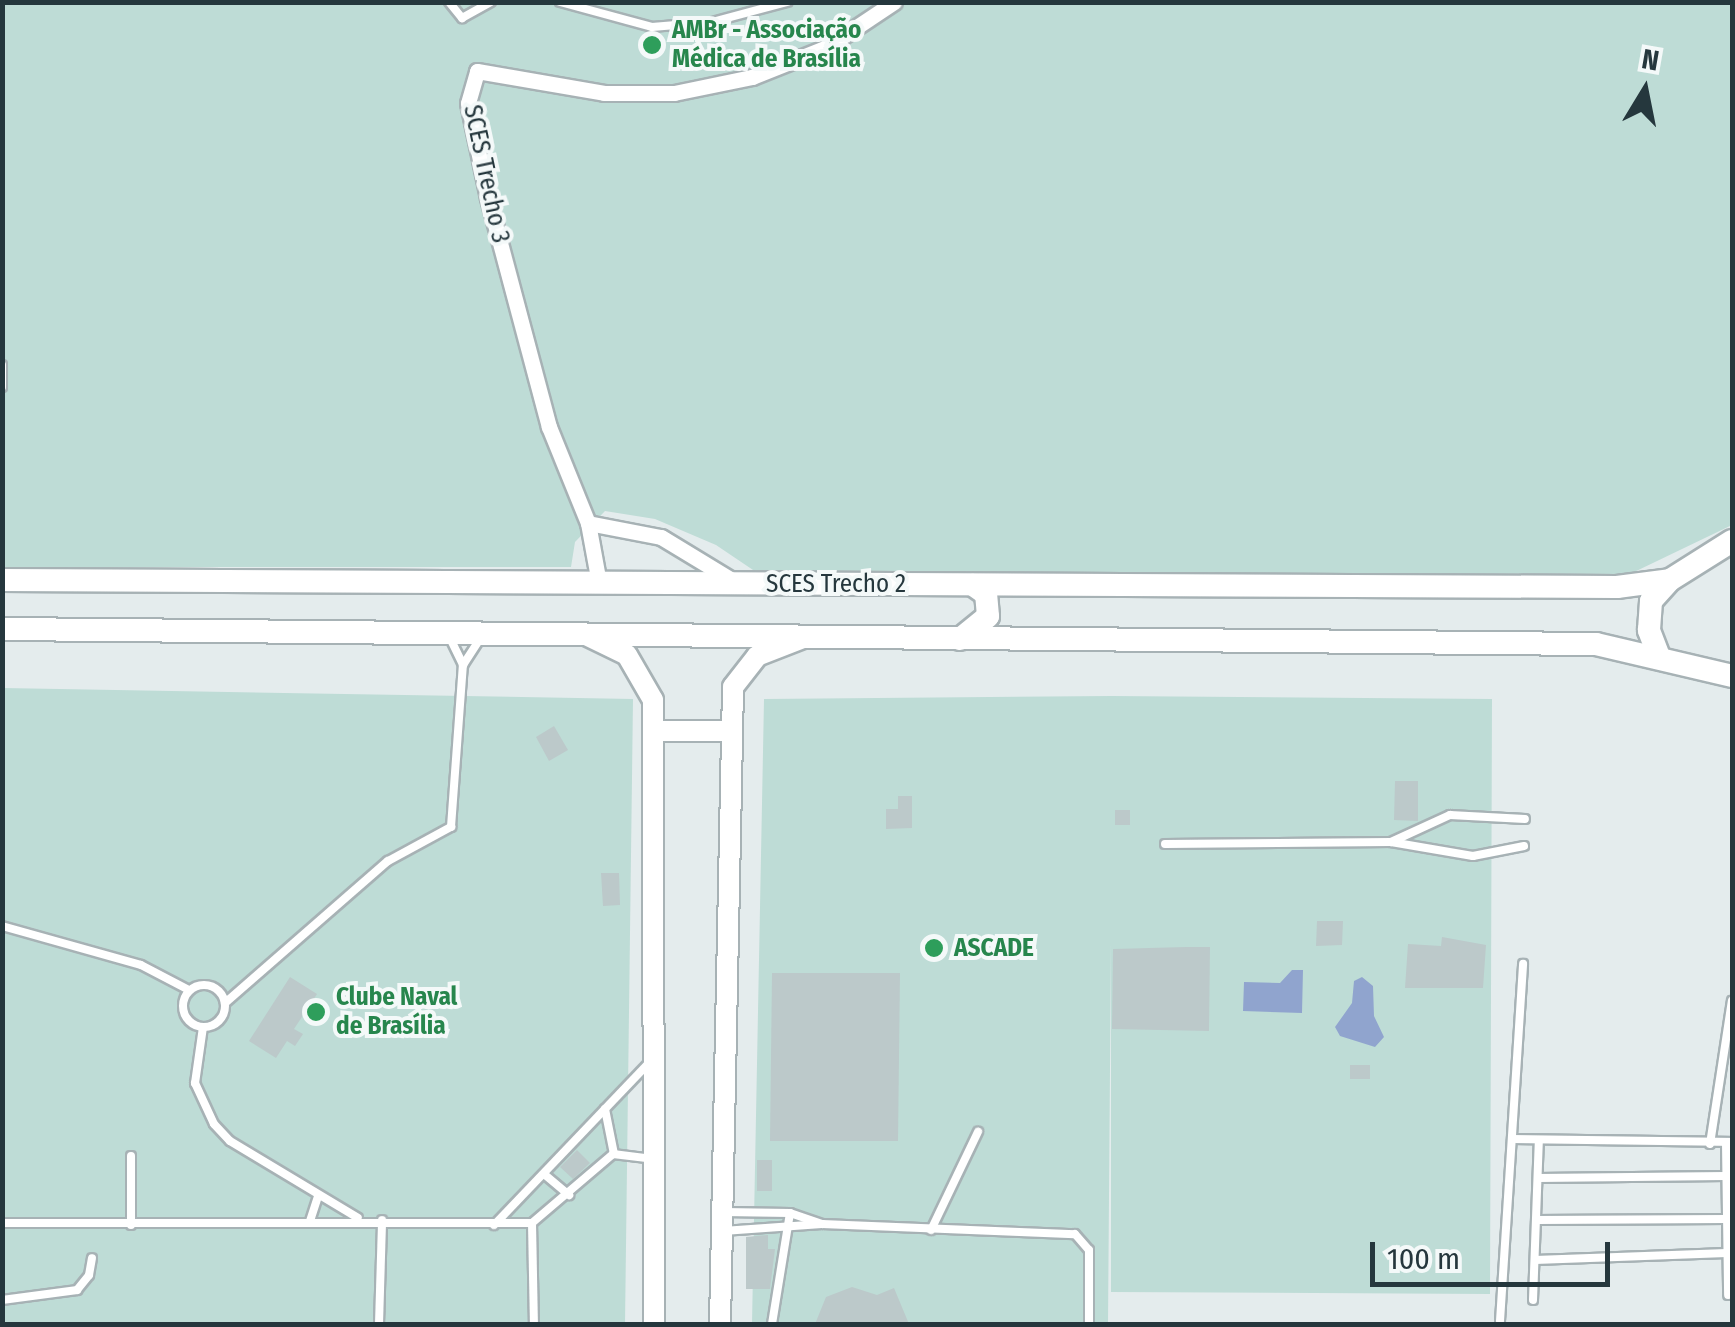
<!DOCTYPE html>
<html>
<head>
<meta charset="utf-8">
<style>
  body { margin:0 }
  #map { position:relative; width:1735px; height:1327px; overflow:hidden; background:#e4eced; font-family:"Fira Sans Condensed",sans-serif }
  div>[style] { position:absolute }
  .green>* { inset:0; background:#bedcd6 }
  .water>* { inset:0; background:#90a4ce }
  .building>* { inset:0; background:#bcc9ca }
  .roads { filter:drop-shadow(2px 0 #a7b2b5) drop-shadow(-2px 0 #a7b2b5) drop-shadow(0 2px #a7b2b5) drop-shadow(0 -2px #a7b2b5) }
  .service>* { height:8px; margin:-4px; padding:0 4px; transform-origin:4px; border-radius:4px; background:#fff }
  .service>.ring { margin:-4px; padding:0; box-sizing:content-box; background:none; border:8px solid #fff; border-radius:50% }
  .minor>* { height:15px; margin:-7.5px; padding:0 7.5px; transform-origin:7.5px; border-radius:7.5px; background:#fff }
  .tertiary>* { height:20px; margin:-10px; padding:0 10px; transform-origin:10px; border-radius:10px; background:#fff }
  .secondary>* { height:22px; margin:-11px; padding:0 11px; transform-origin:11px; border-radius:11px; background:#fff }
  .dots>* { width:28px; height:28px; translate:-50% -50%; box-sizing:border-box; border:5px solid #f4f9f9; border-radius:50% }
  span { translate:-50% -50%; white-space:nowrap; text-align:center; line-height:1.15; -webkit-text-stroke:8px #f4f9f9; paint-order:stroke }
  .leisure-label { font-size:25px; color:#27864d; font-weight:700 }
  .left { translate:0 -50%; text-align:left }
  .street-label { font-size:25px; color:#25373d }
  .frame { position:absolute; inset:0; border:5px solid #25373d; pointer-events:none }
  .north { position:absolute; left:1595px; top:40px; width:100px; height:100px; -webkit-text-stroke:8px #f4f9f9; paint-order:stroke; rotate:10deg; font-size:28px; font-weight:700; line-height:40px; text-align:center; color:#25373d }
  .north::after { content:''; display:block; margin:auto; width:35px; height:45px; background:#25373d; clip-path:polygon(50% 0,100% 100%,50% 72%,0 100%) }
  .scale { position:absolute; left:1370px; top:1242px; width:240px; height:45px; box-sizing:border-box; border:5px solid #25373d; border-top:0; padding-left:12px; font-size:30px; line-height:35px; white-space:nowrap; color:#25373d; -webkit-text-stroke:8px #f4f9f9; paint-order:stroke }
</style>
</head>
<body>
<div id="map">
  <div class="green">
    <div style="clip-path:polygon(3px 3px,1732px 3px,1732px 525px,1630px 574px,756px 572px,716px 545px,655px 519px,605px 511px,575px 542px,571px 567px,3px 567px)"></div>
    <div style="clip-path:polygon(3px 688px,633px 699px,625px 1324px,3px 1324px)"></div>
    <div style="clip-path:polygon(1111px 696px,1492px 699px,1490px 1294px,1111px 1292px,1111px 943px,1108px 1324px,752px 1324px,764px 699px)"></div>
  </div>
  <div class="water">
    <div style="clip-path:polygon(1292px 970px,1303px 970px,1302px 1013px,1243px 1011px,1244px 982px,1280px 983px)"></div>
    <div style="clip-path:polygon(1362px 977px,1373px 986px,1374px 1016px,1384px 1037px,1375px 1047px,1340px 1036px,1335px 1027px,1352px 1003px,1354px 981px)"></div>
  </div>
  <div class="building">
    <div style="clip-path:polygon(554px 726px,568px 750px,549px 761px,536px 737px)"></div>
    <div style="clip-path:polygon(1395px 781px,1418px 781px,1418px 821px,1394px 820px)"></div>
    <div style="clip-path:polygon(898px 796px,912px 796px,912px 828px,886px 829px,886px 809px,898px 809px)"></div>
    <div style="clip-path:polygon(1115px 810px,1130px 810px,1130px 825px,1115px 825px)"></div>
    <div style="clip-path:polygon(601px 873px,619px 873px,620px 905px,603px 906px)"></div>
    <div style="clip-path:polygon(1317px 921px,1343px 921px,1342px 945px,1316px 946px)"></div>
    <div style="clip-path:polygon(1442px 937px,1486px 945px,1483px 988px,1405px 988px,1408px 944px,1441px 946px)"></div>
    <div style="clip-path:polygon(1186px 947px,1210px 947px,1209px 1031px,1112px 1029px,1113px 949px)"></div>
    <div style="clip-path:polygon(772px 973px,900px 973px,898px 1141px,770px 1141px)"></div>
    <div style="clip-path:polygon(290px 977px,317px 994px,294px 1029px,303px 1034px,295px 1046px,287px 1041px,276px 1058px,249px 1041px)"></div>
    <div style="clip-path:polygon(1350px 1065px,1370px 1065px,1370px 1079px,1350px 1079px)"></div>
    <div style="clip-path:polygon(577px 1150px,590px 1163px,573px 1179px,560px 1167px)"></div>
    <div style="clip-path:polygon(757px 1160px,772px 1160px,772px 1191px,757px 1191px)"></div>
    <div style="clip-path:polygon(768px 1235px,768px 1249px,775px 1249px,770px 1289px,746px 1289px,746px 1237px)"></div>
    <div style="clip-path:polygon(852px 1287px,877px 1295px,894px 1288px,909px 1324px,815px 1324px,826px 1297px)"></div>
  </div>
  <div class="roads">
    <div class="service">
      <div style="left:449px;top:2px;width:21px;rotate:51deg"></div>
      <div style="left:462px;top:18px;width:33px;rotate:-29deg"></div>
      <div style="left:560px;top:2px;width:95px;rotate:15.2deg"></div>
      <div style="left:652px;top:27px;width:60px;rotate:-4.8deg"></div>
      <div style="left:712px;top:22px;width:78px;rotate:-14.9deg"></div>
      <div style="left:2px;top:365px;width:22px;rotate:90deg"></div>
      <div style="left:450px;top:638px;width:30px;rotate:64deg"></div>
      <div style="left:1391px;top:842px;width:65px;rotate:-24.6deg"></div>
      <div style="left:1450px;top:815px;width:75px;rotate:3.1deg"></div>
      <div style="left:1165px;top:844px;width:226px;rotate:-0.5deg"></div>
      <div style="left:1391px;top:842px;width:83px;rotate:9.7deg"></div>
      <div style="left:1473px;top:856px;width:52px;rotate:-11.1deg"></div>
      <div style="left:2px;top:926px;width:144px;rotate:15.7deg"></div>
      <div style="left:141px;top:965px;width:54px;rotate:27.5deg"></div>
      <div class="ring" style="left:183px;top:985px;width:34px;height:34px"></div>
      <div style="left:225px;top:1003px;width:216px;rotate:-41.1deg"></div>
      <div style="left:388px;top:861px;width:72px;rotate:-28.4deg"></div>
      <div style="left:451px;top:827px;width:162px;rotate:-85.8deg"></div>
      <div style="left:463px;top:665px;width:30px;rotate:-57deg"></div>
      <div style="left:203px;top:1027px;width:57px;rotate:98.1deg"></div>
      <div style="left:195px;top:1083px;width:45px;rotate:65.1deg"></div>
      <div style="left:214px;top:1124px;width:23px;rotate:47deg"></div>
      <div style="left:230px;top:1141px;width:149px;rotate:31deg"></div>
      <div style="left:605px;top:1109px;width:46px;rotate:78.7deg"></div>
      <div style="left:1516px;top:1139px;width:216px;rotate:0.8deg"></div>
      <div style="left:1726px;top:1143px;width:152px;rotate:89.2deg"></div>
      <div style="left:1710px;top:1144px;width:145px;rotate:-81.3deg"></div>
      <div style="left:544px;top:1174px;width:33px;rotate:40deg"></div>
      <div style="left:1538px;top:1178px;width:188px;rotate:-0.6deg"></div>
      <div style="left:723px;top:1212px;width:67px;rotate:0.9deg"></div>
      <div style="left:790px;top:1213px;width:34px;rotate:19deg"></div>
      <div style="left:1536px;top:1220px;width:191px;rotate:-0.3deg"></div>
      <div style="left:310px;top:1221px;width:26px;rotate:-72deg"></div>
      <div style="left:2px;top:1223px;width:530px"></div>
      <div style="left:532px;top:1223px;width:106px;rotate:-40.4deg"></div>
      <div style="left:613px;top:1154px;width:38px;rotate:7deg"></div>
      <div style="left:532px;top:1223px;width:101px;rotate:88.9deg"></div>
      <div style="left:131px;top:1225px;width:69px;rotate:-90deg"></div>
      <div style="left:494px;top:1225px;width:226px;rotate:-46.3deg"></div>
      <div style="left:931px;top:1230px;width:109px;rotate:-64.4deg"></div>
      <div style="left:723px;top:1231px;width:99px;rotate:-4deg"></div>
      <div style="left:822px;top:1224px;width:253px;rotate:2.3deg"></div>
      <div style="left:1075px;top:1234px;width:21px;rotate:49deg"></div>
      <div style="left:1089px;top:1250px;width:74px;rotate:90deg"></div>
      <div style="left:1535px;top:1260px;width:192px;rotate:-2.1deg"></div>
      <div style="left:2px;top:1300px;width:76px;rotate:-7.6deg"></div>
      <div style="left:77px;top:1290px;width:19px;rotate:-51deg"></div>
      <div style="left:89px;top:1275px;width:17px;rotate:-80deg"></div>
      <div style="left:1533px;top:1300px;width:160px;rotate:-87.9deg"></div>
      <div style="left:1500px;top:1321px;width:358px;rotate:-86.3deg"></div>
      <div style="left:379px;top:1324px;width:104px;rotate:-88.3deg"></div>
      <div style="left:772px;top:1324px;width:112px;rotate:-80.8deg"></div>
    </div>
    <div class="minor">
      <div style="left:588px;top:523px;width:74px;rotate:10.9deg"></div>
      <div style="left:661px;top:537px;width:87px;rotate:31.3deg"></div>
      <div style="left:599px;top:583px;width:61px;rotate:-100.4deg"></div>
      <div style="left:588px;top:523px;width:104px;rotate:-112.1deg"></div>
      <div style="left:549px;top:427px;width:237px;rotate:-104.9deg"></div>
      <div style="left:488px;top:198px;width:97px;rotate:-101.9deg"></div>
      <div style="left:468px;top:103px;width:33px;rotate:-74deg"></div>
      <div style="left:477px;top:71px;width:129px;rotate:9.8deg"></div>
      <div style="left:604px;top:93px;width:70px"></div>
      <div style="left:674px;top:93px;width:80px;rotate:-11.6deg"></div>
      <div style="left:752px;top:77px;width:79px;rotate:-21.7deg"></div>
      <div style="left:825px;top:48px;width:83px;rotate:-33.7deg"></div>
    </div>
    <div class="tertiary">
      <div style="left:588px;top:636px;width:43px;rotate:26deg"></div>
      <div style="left:627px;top:655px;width:52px;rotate:60deg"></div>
      <div style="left:653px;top:700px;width:624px;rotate:89.91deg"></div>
      <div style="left:655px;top:731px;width:75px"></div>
      <div style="left:720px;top:1324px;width:637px;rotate:-88.83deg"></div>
      <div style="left:733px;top:687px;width:39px;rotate:-52deg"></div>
      <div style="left:757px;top:656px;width:49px;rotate:-21.4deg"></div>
    </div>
    <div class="secondary">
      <div style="left:2px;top:580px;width:1615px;rotate:0.25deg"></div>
      <div style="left:1617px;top:587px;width:53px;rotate:-7.5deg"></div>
      <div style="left:2px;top:629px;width:1594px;rotate:0.54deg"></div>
      <div style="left:1596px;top:644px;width:140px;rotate:13.2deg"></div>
      <div style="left:960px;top:639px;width:36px;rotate:-39deg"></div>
      <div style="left:988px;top:616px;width:22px;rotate:-95deg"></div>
      <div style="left:986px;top:594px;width:16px;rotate:-145deg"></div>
      <div style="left:1658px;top:654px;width:26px;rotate:-111deg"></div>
      <div style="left:1649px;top:630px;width:29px;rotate:-86deg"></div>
      <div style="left:1651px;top:601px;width:28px;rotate:-48deg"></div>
      <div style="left:1670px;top:580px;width:73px;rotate:-32.2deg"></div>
    </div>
  </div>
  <div class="dots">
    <div style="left:652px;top:45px;background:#2e9e5b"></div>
    <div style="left:934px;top:948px;background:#2e9e5b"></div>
    <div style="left:316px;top:1012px;background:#2e9e5b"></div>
  </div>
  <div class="leisure-label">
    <span class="left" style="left:672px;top:45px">AMBr - Associação<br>Médica de Brasília</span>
    <span class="left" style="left:954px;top:948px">ASCADE</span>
    <span class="left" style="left:336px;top:1012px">Clube Naval<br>de Brasília</span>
  </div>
  <div class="street-label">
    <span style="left:486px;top:174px;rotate:78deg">SCES Trecho 3</span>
    <span style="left:836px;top:584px">SCES Trecho 2</span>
  </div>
  <div class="frame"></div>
  <div class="north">N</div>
  <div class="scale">100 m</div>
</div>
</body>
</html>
